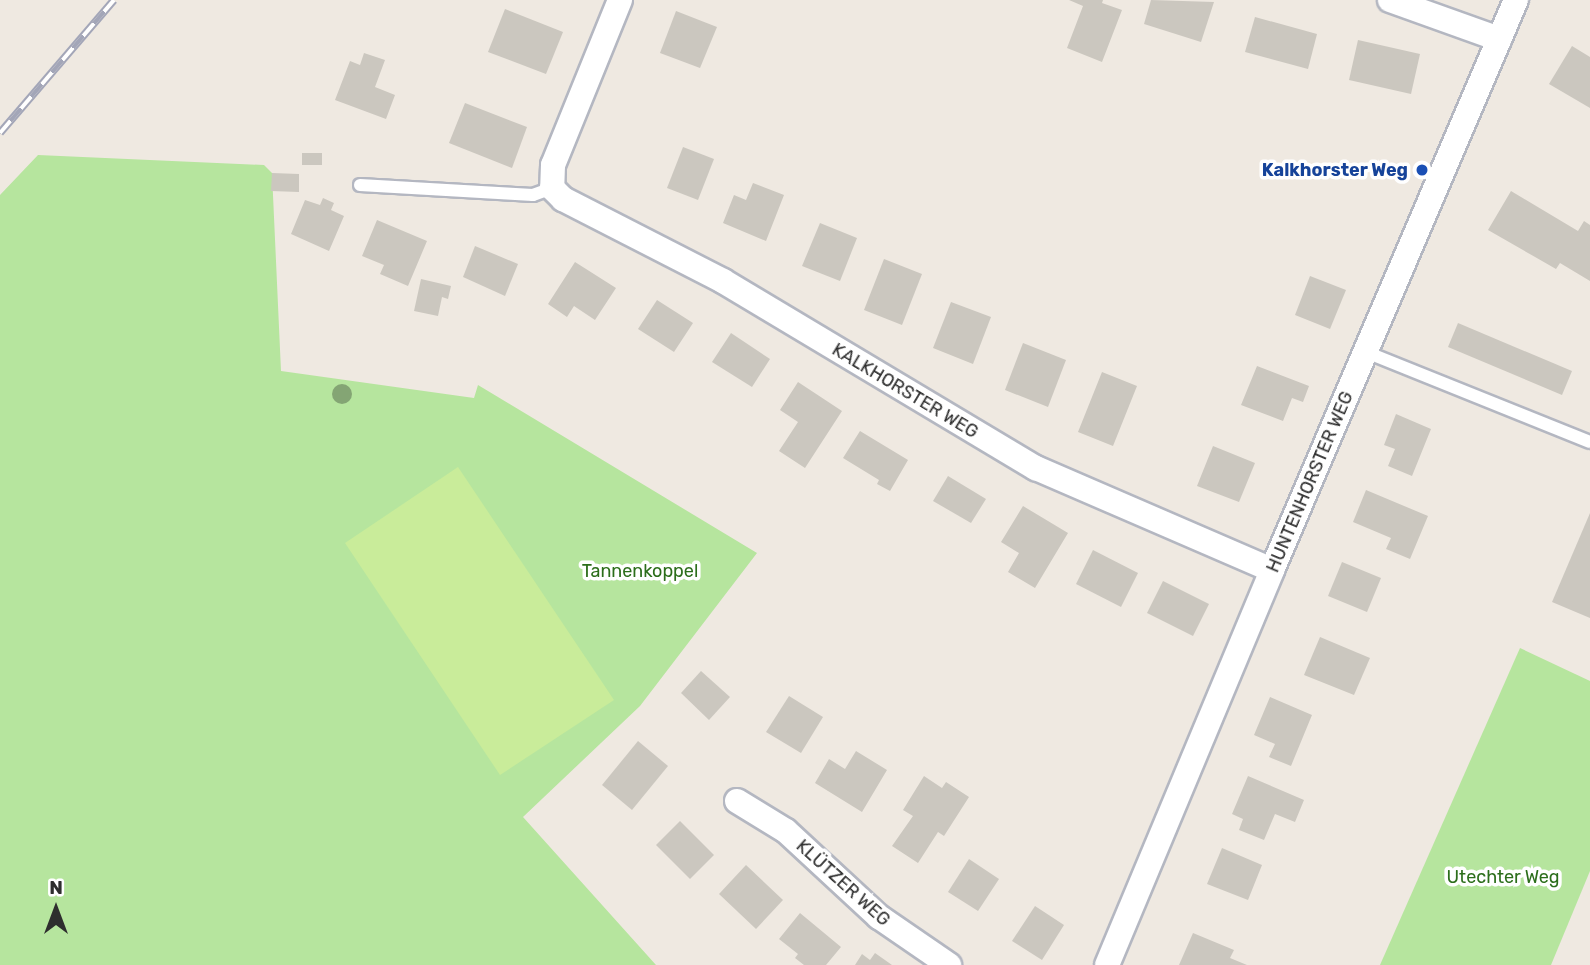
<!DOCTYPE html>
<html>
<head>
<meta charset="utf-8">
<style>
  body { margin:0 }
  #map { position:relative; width:1590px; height:965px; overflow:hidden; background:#efe9e1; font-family:Rubik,sans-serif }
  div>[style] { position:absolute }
  .green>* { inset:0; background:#b6e59e }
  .pitch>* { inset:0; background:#c9ec9a }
  .building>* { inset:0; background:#cbc7bf }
  .roads { filter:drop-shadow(2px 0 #b4b7c1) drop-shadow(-2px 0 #b4b7c1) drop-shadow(0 2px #b4b7c1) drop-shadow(0 -2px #b4b7c1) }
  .lane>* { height:12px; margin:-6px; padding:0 6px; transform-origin:6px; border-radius:6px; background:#fff }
  .street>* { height:24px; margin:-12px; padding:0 12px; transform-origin:12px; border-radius:12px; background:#fff }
  .rail>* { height:8px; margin-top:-4px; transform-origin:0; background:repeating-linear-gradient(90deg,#fff 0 16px,#a3a6b8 0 32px); box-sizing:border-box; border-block:2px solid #a3a6b8 }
  .trees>* { width:20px; height:20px; margin:-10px; border-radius:50%; background:#84a574 }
  .dots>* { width:19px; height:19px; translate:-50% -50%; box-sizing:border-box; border:4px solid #fff; border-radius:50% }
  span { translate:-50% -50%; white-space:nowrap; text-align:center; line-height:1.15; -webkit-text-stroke:7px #fff; paint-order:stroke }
  .transit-label { font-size:18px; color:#164399; font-weight:700 }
  .right { translate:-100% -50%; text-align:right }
  .street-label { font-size:18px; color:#2e2e2e }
  .park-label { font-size:18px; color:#2c6e1b }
  .north { position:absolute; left:21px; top:874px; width:70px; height:70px; -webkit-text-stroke:5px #fff; paint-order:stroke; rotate:0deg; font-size:19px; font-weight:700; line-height:28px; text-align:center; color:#2e2e2e }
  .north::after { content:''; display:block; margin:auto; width:24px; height:32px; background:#2e2e2e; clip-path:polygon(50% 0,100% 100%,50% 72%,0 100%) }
</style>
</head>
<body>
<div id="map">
  <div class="green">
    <div style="clip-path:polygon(38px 155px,264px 165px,272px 173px,281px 371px,474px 398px,478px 385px,757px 553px,640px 706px,523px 817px,656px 965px,0 965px,0 195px)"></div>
    <div style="clip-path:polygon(1520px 648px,1590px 681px,1590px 871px,1551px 965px,1380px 965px)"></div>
  </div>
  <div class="pitch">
    <div style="clip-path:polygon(458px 467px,614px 700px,500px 775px,345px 543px)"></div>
  </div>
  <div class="building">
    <div style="clip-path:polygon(1069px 0,1103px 0,1102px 3px,1122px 10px,1102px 62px,1067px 48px,1083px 6px)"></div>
    <div style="clip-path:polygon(1151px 0,1214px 2px,1201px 42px,1144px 24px)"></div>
    <div style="clip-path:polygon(505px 9px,563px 32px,546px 74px,488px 52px)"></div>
    <div style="clip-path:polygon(676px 11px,717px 27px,700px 68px,660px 53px)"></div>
    <div style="clip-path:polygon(1255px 17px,1317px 34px,1308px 69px,1245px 52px)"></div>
    <div style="clip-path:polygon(1358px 40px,1420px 54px,1411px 94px,1349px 80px)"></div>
    <div style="clip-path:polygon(1572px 46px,1590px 57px,1590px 108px,1549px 84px)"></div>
    <div style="clip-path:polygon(364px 53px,385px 60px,375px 87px,395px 95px,386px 119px,335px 100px,350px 61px,360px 65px)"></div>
    <div style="clip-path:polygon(465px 103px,527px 127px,512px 168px,449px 143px)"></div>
    <div style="clip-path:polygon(683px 147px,714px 159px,698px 200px,667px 188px)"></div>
    <div style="clip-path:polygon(302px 153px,322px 153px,322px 165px,302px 165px)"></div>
    <div style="clip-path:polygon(272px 173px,299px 174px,299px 192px,271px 191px)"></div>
    <div style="clip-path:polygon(753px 183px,784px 195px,766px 241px,723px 223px,734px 195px,746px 200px)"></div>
    <div style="clip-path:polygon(1511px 191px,1578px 231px,1584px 221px,1590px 225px,1590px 281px,1560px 263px,1556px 269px,1488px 230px)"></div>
    <div style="clip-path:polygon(323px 198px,334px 203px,331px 210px,344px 216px,329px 251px,291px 234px,305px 200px,320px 205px)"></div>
    <div style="clip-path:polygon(377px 220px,427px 241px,408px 286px,380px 274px,384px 265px,362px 256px)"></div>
    <div style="clip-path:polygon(820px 223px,857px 238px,840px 281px,802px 266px)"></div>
    <div style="clip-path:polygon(475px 246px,518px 264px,505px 296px,463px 277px)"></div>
    <div style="clip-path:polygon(884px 259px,922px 274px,902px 325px,864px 310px)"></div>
    <div style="clip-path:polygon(575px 262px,616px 288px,595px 320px,574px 306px,567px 317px,548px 304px)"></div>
    <div style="clip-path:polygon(1310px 276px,1346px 290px,1330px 329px,1295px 315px)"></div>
    <div style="clip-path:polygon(421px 279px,451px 286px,448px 299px,442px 297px,438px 316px,414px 311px)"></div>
    <div style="clip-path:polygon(657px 300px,693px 323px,674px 352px,638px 329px)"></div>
    <div style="clip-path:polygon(951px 302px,991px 317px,973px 364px,933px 348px)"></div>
    <div style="clip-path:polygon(1458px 323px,1572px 371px,1562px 395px,1448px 347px)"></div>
    <div style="clip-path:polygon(731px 333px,770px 359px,752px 387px,712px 362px)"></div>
    <div style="clip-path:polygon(1023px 343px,1066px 360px,1048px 407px,1005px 390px)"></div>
    <div style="clip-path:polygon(1257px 366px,1309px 386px,1303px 402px,1292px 398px,1283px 421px,1241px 405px)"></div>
    <div style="clip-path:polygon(1102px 372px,1137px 386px,1113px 446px,1078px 432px)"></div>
    <div style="clip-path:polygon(798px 382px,842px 411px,805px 468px,779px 451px,798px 422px,780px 410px)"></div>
    <div style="clip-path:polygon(1396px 414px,1431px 429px,1412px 476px,1388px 466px,1395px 449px,1384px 445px)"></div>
    <div style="clip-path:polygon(860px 431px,908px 460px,890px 491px,877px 484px,879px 480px,843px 458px)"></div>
    <div style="clip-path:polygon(1213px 446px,1255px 463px,1239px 502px,1197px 486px)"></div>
    <div style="clip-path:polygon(948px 476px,986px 499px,971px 523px,933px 501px)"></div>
    <div style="clip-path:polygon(1366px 490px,1428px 516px,1410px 559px,1386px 549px,1391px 538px,1353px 522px)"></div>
    <div style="clip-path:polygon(1023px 506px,1068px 533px,1035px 588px,1008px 572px,1019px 553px,1001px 542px)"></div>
    <div style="clip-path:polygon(1590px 513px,1590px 618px,1552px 602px)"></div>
    <div style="clip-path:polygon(1093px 550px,1138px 573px,1121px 607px,1076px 584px)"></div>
    <div style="clip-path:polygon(1342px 562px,1381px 578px,1367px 612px,1328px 596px)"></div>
    <div style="clip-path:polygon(1163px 581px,1209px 604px,1193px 636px,1147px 613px)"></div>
    <div style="clip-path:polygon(1320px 637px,1370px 658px,1354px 695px,1304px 675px)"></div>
    <div style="clip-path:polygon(701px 671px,730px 697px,709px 720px,681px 693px)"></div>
    <div style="clip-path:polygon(789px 696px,823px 717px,801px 753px,766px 732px)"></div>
    <div style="clip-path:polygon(1270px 697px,1312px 715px,1291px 766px,1269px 757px,1275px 744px,1254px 735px)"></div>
    <div style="clip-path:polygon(638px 741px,668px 766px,632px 810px,602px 785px)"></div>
    <div style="clip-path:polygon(856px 751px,887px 770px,862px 812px,815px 783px,829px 759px,845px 769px)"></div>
    <div style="clip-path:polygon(924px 776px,942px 788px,946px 782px,969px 797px,944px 836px,938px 832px,918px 863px,892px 846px,913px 816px,903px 810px)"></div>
    <div style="clip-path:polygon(1248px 776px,1304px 800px,1295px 822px,1275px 814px,1264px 840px,1239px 830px,1243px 819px,1232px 814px)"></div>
    <div style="clip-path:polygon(680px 821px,714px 855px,690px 879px,656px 845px)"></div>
    <div style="clip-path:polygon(1222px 848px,1262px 865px,1248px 900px,1207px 884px)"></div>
    <div style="clip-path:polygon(969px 859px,999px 879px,978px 911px,948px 892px)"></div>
    <div style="clip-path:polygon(746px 865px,783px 900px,756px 929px,719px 894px)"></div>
    <div style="clip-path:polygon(1035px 906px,1064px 925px,1042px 960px,1012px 941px)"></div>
    <div style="clip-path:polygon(800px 913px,841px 947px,826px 965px,804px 965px,795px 958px,798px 954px,779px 939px)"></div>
    <div style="clip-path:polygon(1193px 933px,1234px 950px,1230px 958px,1247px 965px,1179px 965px)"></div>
    <div style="clip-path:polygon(875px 953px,892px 965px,855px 965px,862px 954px,870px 960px)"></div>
  </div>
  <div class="roads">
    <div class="lane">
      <div style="left:360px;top:185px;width:173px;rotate:3.3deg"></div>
      <div style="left:533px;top:195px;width:20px;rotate:-20deg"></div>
      <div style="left:1366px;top:352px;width:241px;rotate:21.9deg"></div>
    </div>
    <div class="street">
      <div style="left:620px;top:0;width:178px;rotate:112.1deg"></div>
      <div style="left:553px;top:165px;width:23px;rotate:92deg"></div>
      <div style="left:552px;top:188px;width:16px;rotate:45deg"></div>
      <div style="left:563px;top:199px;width:180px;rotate:27.1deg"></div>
      <div style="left:723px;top:281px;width:365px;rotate:30.9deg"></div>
      <div style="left:1036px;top:468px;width:257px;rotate:23.4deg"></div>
      <div style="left:1390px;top:0;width:116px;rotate:19.7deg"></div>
      <div style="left:737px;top:801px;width:57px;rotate:31.5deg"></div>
      <div style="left:786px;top:831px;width:127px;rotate:42.8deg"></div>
      <div style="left:879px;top:917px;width:85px;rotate:34.4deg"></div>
      <div style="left:1107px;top:965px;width:428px;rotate:-67.3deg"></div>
      <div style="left:1272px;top:570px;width:620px;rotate:-66.83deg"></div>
    </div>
  </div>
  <div class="rail">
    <div style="left:0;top:133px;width:175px;rotate:-49.4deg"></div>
  </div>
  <div class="trees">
    <div style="left:342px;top:394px"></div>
  </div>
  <div class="dots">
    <div style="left:1422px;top:170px;background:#1a4fb4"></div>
  </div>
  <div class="transit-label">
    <span class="right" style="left:1408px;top:170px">Kalkhorster Weg</span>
  </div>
  <div class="street-label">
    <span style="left:905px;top:391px;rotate:31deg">KALKHORSTER WEG</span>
    <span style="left:1310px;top:482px;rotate:-67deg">HUNTENHORSTER WEG</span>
    <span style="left:843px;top:883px;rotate:42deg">KLÜTZER WEG</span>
  </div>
  <div class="park-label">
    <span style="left:640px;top:571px">Tannenkoppel</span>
    <span style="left:1503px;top:877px">Utechter Weg</span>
  </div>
  <div class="north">N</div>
</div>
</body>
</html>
